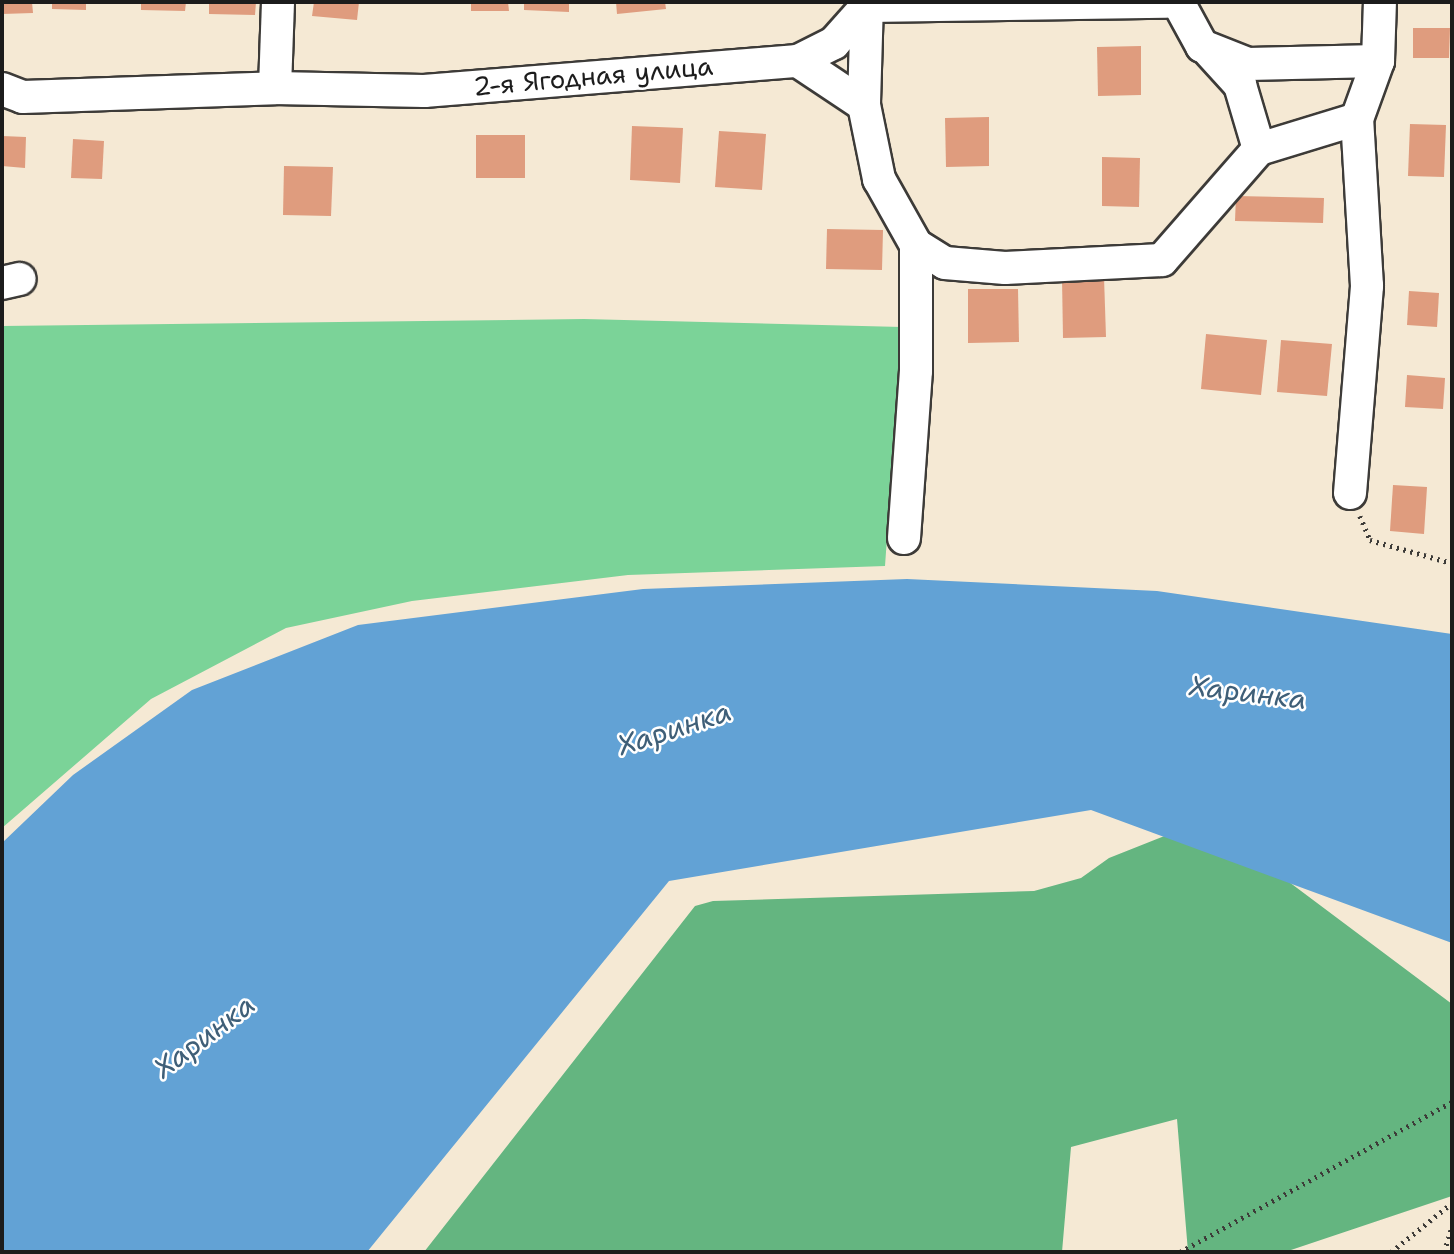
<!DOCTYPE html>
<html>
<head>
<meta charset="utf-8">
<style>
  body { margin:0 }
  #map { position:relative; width:1454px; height:1254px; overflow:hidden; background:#f5e9d4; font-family:"Shantell Sans",sans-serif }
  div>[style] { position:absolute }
  .green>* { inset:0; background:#7bd398 }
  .forest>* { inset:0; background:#64b580 }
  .water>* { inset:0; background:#62a2d5 }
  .building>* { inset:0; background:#df9c7e }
  .path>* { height:4.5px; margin-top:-2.25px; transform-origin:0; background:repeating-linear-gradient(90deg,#3d3b38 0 2px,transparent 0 7px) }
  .roads { filter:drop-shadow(2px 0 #3d3b38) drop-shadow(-2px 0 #3d3b38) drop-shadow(0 2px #3d3b38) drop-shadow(0 -2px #3d3b38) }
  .minor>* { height:32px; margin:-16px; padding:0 16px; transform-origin:16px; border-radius:16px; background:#fff }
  span { translate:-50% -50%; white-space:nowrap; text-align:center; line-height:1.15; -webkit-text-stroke:5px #fff; paint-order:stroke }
  .street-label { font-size:26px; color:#1c1c1c }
  .water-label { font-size:28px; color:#3f5f78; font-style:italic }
  .frame { position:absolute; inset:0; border:4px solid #1c1c1c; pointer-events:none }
</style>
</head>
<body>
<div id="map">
  <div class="green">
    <div style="clip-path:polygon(584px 319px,902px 327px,885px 566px,628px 575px,412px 601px,286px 628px,151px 699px,2px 828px,2px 326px)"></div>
  </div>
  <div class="forest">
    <div style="clip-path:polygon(1172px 833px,1225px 834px,1452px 1004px,1452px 1196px,1285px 1252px,1188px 1252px,1177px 1119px,1071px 1147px,1062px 1252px,424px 1252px,695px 906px,713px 901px,1034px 891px,1081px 878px,1109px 858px)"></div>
  </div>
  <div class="water">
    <div style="clip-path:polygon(907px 579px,1157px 591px,1452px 634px,1452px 943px,1091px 810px,669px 881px,367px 1252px,2px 1252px,2px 843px,73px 775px,192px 690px,358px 625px,643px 589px)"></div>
  </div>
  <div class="building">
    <div style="clip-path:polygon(2px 2px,32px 2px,33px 13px,2px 14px)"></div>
    <div style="clip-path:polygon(52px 2px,86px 2px,86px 10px,52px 9px)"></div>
    <div style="clip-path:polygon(141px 2px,186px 2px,185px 11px,141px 10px)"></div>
    <div style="clip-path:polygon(209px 2px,256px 2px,255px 15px,209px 14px)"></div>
    <div style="clip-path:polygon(314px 2px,359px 2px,357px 20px,312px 16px)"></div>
    <div style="clip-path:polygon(471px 2px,508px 2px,509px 11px,471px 11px)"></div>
    <div style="clip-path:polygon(524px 2px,569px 2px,569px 12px,524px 10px)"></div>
    <div style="clip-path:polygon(616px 2px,665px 2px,666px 9px,617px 14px)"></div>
    <div style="clip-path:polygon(1413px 28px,1450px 28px,1449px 58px,1413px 58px)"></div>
    <div style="clip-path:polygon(1141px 46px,1141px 95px,1098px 96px,1097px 47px)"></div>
    <div style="clip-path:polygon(989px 117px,989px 166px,946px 167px,945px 118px)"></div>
    <div style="clip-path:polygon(1410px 124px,1446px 125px,1444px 177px,1408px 176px)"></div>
    <div style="clip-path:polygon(632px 126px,683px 128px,680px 183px,630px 180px)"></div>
    <div style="clip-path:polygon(719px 131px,766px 134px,762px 190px,715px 187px)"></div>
    <div style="clip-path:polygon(476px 135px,525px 135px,525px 178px,476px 178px)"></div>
    <div style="clip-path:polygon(2px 136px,26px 137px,25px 168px,2px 166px)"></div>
    <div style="clip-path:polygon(73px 139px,104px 141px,102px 179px,71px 178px)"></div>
    <div style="clip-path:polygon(1102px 157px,1140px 158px,1139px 207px,1102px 206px)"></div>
    <div style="clip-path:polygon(284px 166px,333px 167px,331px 216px,283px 215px)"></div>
    <div style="clip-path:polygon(1236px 196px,1324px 198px,1323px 223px,1235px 221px)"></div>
    <div style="clip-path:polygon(827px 229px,883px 230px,882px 270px,826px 269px)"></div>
    <div style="clip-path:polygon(1104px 277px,1106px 337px,1063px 338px,1062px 278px)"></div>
    <div style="clip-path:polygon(968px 289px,1018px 289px,1019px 342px,968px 343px)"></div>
    <div style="clip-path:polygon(1409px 291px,1439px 293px,1437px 327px,1407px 325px)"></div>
    <div style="clip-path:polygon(1206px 334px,1267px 340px,1261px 395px,1201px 389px)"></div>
    <div style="clip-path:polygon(1281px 340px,1332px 344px,1327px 396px,1277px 392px)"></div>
    <div style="clip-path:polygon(1407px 375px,1445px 378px,1443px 409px,1405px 407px)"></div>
    <div style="clip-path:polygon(1393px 485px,1427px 487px,1424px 534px,1390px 531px)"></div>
  </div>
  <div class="path">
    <div style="left:1360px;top:516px;width:26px;rotate:67deg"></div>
    <div style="left:1370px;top:540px;width:85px;rotate:15.7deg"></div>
    <div style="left:1180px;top:1252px;width:311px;rotate:-28.9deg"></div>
    <div style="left:1391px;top:1252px;width:78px;rotate:-38.8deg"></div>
    <div style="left:1444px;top:1252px;width:27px;rotate:-73deg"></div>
  </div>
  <div class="roads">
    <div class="minor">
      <div style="left:867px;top:2px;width:103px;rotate:91.7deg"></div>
      <div style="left:864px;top:105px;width:76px;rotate:78.5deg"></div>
      <div style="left:879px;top:179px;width:76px;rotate:60.7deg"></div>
      <div style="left:916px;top:245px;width:34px;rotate:32deg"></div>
      <div style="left:945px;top:263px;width:60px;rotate:4.8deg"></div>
      <div style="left:1005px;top:268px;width:157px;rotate:-2.9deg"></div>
      <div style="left:1162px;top:260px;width:147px;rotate:-48.9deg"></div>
      <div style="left:1259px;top:149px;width:102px;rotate:-17deg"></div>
      <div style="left:1178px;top:2px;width:50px;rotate:61.4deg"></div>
      <div style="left:1202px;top:46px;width:49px;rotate:21.4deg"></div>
      <div style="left:1248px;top:64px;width:130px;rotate:-1.3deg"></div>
      <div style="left:1210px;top:52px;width:45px;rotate:47.7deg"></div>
      <div style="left:1240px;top:85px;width:67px;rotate:73.5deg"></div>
      <div style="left:798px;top:61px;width:79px;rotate:33.7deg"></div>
      <div style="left:275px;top:88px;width:86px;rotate:-88deg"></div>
      <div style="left:2px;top:89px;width:22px;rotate:21deg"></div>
      <div style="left:23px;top:97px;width:252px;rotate:-2deg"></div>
      <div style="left:275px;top:88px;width:149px;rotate:1.2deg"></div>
      <div style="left:424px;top:91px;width:375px;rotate:-4.6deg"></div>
      <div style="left:798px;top:61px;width:40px;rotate:-26.6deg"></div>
      <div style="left:834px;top:43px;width:50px;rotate:-48.3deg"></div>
      <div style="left:867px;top:6px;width:299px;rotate:-0.8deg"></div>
      <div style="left:2px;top:283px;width:18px;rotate:-13deg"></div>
      <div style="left:1350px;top:493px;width:208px;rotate:-85.3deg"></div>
      <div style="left:1367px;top:286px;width:167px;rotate:-93.4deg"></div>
      <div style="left:1357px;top:119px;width:62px;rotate:-70.1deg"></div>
      <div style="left:1378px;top:61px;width:59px;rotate:-88.1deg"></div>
      <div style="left:904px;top:538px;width:167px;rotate:-85.9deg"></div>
      <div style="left:916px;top:371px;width:126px;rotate:-90deg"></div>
    </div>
  </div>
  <div class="street-label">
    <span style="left:593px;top:76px;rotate:-5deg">2-я Ягодная улица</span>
  </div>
  <div class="water-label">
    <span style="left:1248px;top:692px;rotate:7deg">Харинка</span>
    <span style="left:674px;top:728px;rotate:-18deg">Харинка</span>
    <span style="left:204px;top:1036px;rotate:-37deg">Харинка</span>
  </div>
  <div class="frame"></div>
</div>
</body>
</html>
